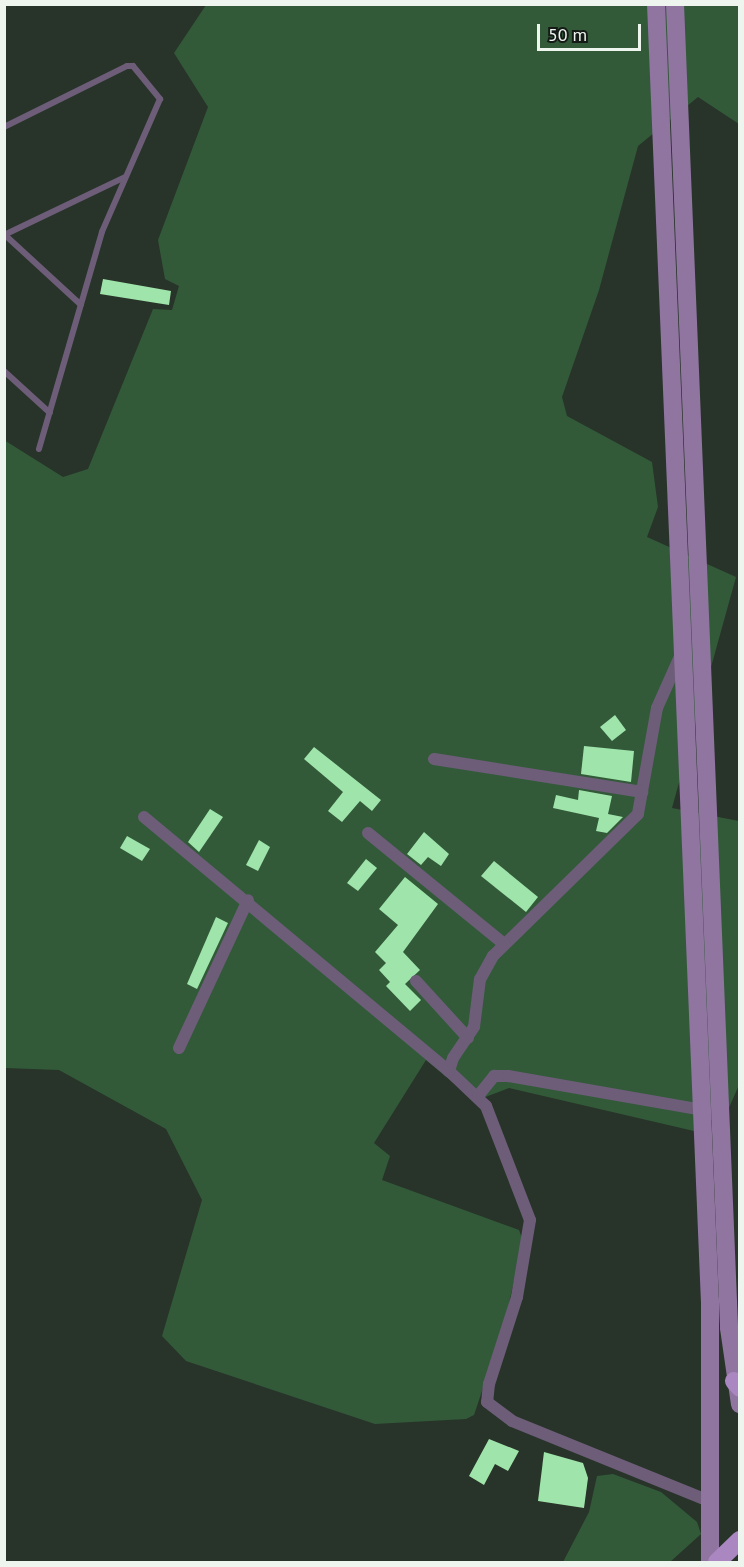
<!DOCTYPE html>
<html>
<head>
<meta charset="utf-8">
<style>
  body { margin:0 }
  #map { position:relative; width:744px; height:1567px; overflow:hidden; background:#283429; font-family:"PT Sans",sans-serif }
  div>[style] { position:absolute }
  .green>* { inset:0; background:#325a39 }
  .building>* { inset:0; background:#9fe4aa }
  .lane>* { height:6px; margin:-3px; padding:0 3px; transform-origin:3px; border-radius:3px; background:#6d5d79 }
  .street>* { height:12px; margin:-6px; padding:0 6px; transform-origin:6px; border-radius:6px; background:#6d5d79 }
  .secondary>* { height:18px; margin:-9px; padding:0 9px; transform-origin:9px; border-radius:9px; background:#9075a1 }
  .primary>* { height:18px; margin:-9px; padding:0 9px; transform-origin:9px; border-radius:9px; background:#aa87c1 }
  span { translate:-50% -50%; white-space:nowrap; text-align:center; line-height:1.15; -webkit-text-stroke:6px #141a15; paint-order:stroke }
  .frame { position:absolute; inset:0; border:6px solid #edf5ee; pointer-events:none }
  .scale { position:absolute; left:537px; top:24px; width:104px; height:27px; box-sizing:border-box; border:3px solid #edf5ee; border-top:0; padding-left:8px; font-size:18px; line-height:21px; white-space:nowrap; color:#edf5ee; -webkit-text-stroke:4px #141a15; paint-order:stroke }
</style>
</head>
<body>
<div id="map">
  <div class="green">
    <div style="clip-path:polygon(206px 5px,739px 5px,739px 124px,698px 97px,638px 146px,599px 290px,562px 397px,567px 416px,652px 462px,658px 507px,647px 537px,736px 577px,672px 808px,739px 821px,739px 1085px,728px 1110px,694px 1131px,509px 1088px,475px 1101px,426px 1060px,374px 1143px,390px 1156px,382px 1180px,519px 1230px,523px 1241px,504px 1325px,474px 1415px,466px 1419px,375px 1424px,186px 1361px,162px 1336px,202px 1200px,166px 1129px,59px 1070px,5px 1068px,4px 440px,63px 477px,88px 469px,153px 309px,172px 310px,179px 286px,165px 279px,158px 240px,208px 107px,174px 53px)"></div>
    <div style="clip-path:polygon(613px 1474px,661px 1492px,697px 1522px,701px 1534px,670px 1562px,563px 1562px,589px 1512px,597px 1476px)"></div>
  </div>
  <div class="building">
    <div style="clip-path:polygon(103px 279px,171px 291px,169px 305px,100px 294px)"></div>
    <div style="clip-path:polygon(615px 715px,626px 730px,612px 741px,600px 727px)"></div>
    <div style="clip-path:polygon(584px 746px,634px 751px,631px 782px,581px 774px)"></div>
    <div style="clip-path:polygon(314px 747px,381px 800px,372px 811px,360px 801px,342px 822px,328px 811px,343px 792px,304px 759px)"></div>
    <div style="clip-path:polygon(579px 790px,612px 796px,608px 814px,623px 817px,607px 833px,596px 831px,599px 818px,553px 808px,556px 795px,578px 800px)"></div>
    <div style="clip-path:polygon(210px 809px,223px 817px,199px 852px,188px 842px)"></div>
    <div style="clip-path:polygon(424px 832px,449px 854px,441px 866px,428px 857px,421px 865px,407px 854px)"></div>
    <div style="clip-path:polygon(127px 836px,150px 849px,142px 861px,120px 848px)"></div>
    <div style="clip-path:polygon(259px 840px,270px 847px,258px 871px,246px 865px)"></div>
    <div style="clip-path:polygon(366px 859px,377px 868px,358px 891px,347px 883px)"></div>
    <div style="clip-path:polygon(494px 861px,538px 897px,526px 912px,481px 876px)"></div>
    <div style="clip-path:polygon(405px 877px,438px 904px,403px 952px,420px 970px,405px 984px,421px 1000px,410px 1011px,386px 986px,390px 982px,379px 970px,386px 963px,375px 952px,398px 925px,379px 909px)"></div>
    <div style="clip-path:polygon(216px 917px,228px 923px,197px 989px,187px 984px)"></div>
    <div style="clip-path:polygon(489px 1439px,519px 1451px,508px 1471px,495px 1464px,484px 1485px,469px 1476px)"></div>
    <div style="clip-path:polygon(544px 1452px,583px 1463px,588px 1478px,584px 1508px,538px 1501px)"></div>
  </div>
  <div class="lane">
    <div style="left:4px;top:127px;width:137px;rotate:-26.4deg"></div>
    <div style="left:127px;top:66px;width:6px"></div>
    <div style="left:133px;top:66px;width:43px;rotate:50.7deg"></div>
    <div style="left:160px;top:99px;width:145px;rotate:113.6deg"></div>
    <div style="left:102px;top:232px;width:226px;rotate:106.2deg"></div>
    <div style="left:4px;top:235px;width:134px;rotate:-25.6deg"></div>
    <div style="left:5px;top:235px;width:103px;rotate:42.6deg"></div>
    <div style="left:4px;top:371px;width:62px;rotate:42.4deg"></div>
  </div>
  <div class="street">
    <div style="left:682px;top:652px;width:61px;rotate:114.1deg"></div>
    <div style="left:657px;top:708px;width:108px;rotate:100.2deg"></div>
    <div style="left:638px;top:814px;width:203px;rotate:135.6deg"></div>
    <div style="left:493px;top:956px;width:26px;rotate:119deg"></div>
    <div style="left:480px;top:979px;width:48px;rotate:97.1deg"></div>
    <div style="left:474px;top:1027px;width:37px;rotate:124deg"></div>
    <div style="left:453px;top:1058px;width:14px;rotate:107deg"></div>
    <div style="left:449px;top:1071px;width:51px;rotate:43.4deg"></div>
    <div style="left:486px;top:1106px;width:122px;rotate:68.9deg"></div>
    <div style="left:530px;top:1220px;width:78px;rotate:99.6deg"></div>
    <div style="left:517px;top:1297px;width:91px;rotate:107.8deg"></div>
    <div style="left:489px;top:1384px;width:18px;rotate:96deg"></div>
    <div style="left:487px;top:1402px;width:31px;rotate:37deg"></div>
    <div style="left:512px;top:1421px;width:215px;rotate:22.1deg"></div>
    <div style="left:434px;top:759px;width:211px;rotate:9deg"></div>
    <div style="left:144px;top:817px;width:397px;rotate:39.8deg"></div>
    <div style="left:368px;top:833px;width:176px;rotate:39.2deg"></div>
    <div style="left:416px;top:981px;width:77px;rotate:47.6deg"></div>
    <div style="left:179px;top:1048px;width:163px;rotate:-65deg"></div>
    <div style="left:478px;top:1096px;width:26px;rotate:-51deg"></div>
    <div style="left:494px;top:1076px;width:14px"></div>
    <div style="left:508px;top:1076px;width:197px;rotate:9.9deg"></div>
  </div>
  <div class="secondary">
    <div style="left:656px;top:4px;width:1298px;rotate:87.62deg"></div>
    <div style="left:710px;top:1301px;width:261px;rotate:90deg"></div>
    <div style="left:675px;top:4px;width:1325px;rotate:87.66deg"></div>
    <div style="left:729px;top:1328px;width:77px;rotate:81.8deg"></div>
  </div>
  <div class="primary">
    <div style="left:734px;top:1381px;width:9px;rotate:49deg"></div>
    <div style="left:717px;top:1562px;width:32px;rotate:-44deg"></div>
  </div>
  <div class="frame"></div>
  <div class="scale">50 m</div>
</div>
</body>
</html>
